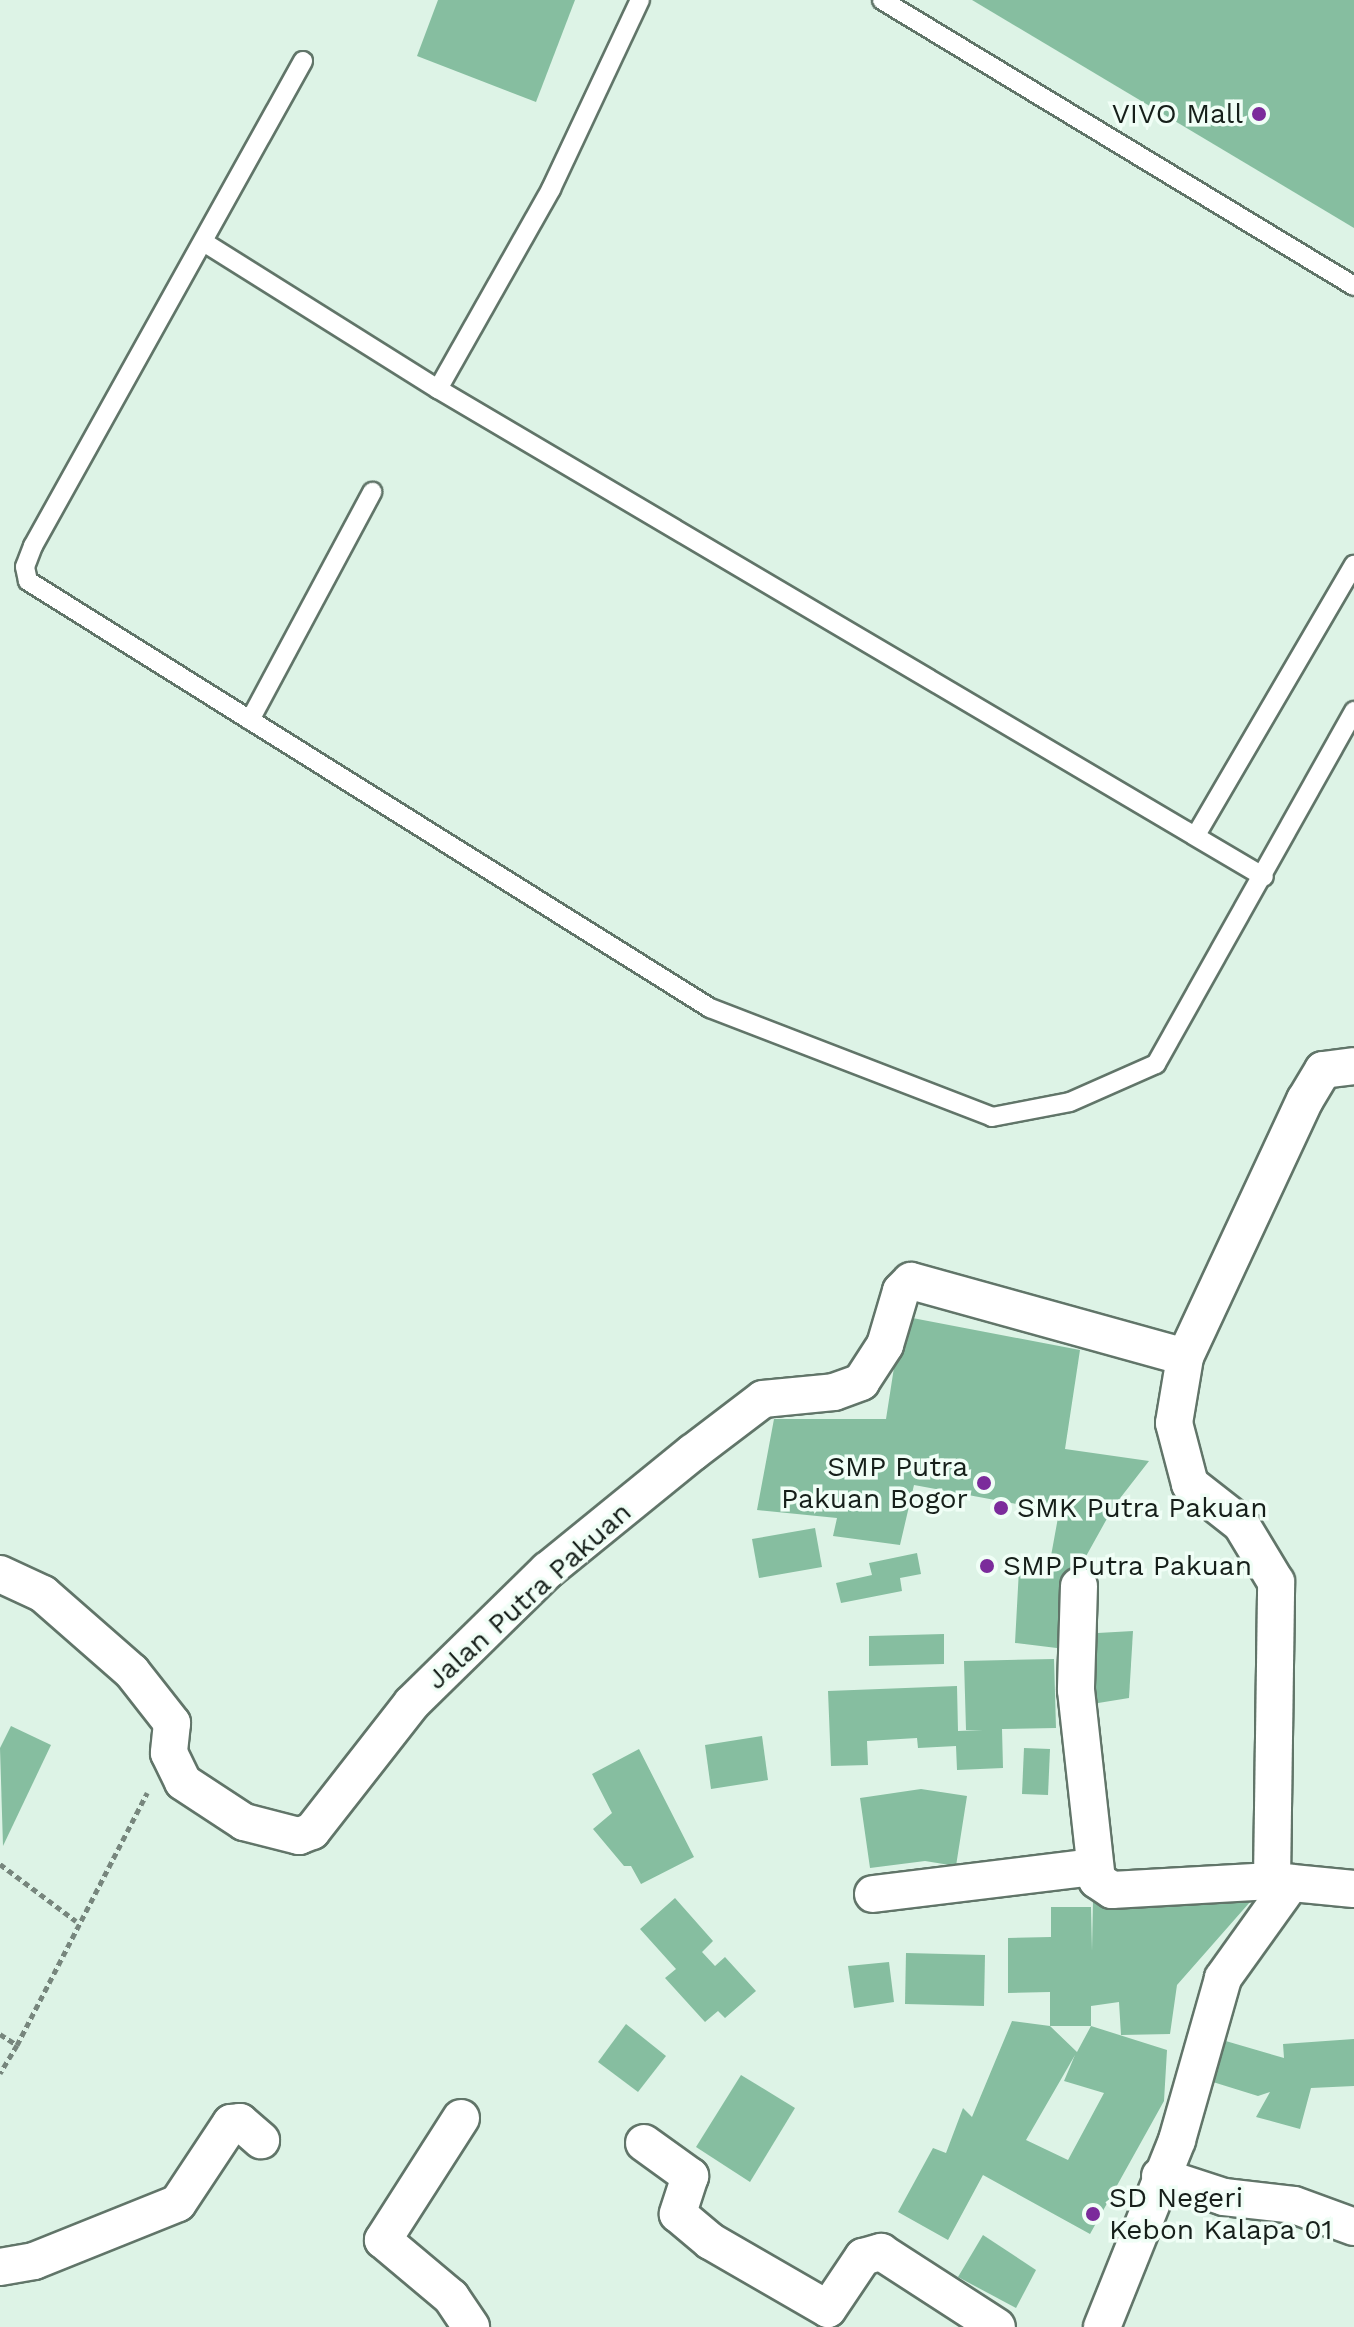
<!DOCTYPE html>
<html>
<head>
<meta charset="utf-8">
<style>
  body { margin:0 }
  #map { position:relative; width:1354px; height:2327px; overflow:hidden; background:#ddf3e6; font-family:"Work Sans",sans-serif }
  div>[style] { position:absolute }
  .building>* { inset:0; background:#86bea0 }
  .path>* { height:5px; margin-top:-2.5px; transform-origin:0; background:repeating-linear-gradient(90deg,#77867d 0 6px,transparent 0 10px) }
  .roads { filter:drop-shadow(2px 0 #617569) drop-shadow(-2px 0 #617569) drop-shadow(0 2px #617569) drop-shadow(0 -2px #617569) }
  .service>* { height:18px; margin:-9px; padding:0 9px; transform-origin:9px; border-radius:9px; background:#fff }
  .minor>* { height:36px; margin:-18px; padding:0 18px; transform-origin:18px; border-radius:18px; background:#fff }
  .dots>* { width:22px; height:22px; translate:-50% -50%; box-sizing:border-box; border:4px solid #f0fef6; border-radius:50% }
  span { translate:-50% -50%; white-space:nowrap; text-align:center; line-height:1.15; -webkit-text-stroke:7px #f0fef6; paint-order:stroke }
  .poi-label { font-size:28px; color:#161f1a }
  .right { translate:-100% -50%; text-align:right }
  .left { translate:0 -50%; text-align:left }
  .street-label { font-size:28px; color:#161f1a }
</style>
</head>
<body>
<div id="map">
  <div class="building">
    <div style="clip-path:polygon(438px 0,575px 0,536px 102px,417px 56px)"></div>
    <div style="clip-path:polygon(972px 0,1354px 0,1354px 228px)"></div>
    <div style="clip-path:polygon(902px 1316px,1080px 1350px,1065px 1449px,1149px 1461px,1114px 1506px,1065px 1594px,1065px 1649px,1015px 1643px,1019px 1569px,1047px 1578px,1059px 1512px,914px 1485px,900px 1545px,833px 1536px,837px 1518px,757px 1510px,774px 1419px,886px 1419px)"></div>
    <div style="clip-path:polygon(815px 1528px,822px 1567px,759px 1578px,752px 1539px)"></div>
    <div style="clip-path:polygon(917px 1553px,921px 1574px,900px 1578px,902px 1591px,841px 1603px,836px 1583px,872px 1575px,869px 1563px)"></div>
    <div style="clip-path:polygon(1133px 1631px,1129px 1698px,1092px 1704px,1080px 1634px)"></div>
    <div style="clip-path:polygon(944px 1634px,944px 1664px,869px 1666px,869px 1636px)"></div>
    <div style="clip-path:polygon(1054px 1659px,1056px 1728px,1002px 1729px,1003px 1768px,957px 1770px,956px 1746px,918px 1748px,917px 1738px,867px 1741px,868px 1765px,831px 1766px,828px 1691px,957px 1686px,958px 1731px,983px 1730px,966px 1730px,964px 1661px)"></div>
    <div style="clip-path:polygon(11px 1726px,51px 1745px,3px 1846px,0 1748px)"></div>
    <div style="clip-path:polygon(762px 1736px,768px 1780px,711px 1789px,705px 1745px)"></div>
    <div style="clip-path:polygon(1024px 1748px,1050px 1749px,1048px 1795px,1022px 1794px)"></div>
    <div style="clip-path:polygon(639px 1749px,694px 1857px,641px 1884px,631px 1866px,624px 1866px,593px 1829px,612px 1813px,592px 1774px)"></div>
    <div style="clip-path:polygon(921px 1789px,967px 1796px,956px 1866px,925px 1861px,870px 1868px,860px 1798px)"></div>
    <div style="clip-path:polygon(675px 1898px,713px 1941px,702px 1952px,715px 1966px,725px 1957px,756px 1991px,725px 2018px,718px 2011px,705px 2022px,665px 1978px,676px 1969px,640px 1929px)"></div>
    <div style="clip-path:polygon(evenodd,1093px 1900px,1250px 1902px,1177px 1985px,1170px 2034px,1121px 2035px,1119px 2002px,1091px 2006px,1091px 2026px,1050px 2026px,1077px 2052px,1091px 2026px,1167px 2050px,1164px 2101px,1090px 2234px,983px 2175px,948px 2240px,898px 2212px,933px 2148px,946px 2153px,963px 2108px,972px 2117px,1012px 2021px,1050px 2026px,1050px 1992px,1008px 1993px,1008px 1938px,1051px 1937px,1051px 1907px,1091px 1907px,1092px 1951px,1093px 1900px,1075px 2055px,1064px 2081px,1104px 2093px,1068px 2160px,1026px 2140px,1075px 2055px)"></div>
    <div style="clip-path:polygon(906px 1953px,985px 1955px,984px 2006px,905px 2004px)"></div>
    <div style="clip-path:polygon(889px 1962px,894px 2002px,854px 2008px,848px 1966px)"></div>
    <div style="clip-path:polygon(626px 2024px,666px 2056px,638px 2092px,598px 2062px)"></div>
    <div style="clip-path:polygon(1212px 2037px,1284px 2058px,1283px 2044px,1354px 2039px,1354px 2086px,1311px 2088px,1300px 2129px,1256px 2117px,1270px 2092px,1258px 2096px,1200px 2078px)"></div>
    <div style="clip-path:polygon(741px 2075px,795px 2108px,750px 2182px,696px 2147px)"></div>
    <div style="clip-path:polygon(983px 2235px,1036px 2270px,1016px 2308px,958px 2277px)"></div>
  </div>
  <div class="path">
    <div style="left:0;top:1864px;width:95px;rotate:36.9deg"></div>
    <div style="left:0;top:2034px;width:20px;rotate:33deg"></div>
    <div style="left:17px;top:2045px;width:33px;rotate:121deg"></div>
    <div style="left:17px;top:2045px;width:284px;rotate:-62.7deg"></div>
  </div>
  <div class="roads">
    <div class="service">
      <div style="left:882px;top:0;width:552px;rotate:31.21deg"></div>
      <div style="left:303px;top:61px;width:555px;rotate:119.1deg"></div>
      <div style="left:33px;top:546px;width:22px;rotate:111deg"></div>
      <div style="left:25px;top:567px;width:14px;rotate:78deg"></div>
      <div style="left:28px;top:581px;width:805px;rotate:32.05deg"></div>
      <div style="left:710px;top:1008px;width:302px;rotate:21.1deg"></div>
      <div style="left:992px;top:1117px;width:79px;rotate:-10.9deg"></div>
      <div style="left:1070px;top:1102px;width:94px;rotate:-23.8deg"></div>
      <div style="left:1156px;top:1064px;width:405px;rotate:-60.7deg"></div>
      <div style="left:205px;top:243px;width:275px;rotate:32.1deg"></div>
      <div style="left:438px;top:389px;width:959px;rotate:30.57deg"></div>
      <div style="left:438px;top:389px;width:230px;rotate:-60.5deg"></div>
      <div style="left:551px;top:189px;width:209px;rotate:-64.8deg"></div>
      <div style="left:250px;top:720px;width:259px;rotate:-61.8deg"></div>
      <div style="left:1196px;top:835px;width:313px;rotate:-59.7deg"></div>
    </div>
    <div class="minor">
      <div style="left:0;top:1574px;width:47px;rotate:24.9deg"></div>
      <div style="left:43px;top:1594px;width:118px;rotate:41.2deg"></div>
      <div style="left:132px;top:1672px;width:65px;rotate:51.9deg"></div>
      <div style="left:172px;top:1723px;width:30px;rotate:96deg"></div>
      <div style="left:169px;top:1753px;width:32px;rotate:64deg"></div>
      <div style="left:183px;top:1782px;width:73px;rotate:33.3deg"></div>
      <div style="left:244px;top:1822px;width:57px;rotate:14.3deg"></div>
      <div style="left:299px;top:1836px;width:14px;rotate:-21deg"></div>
      <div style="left:312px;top:1831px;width:162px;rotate:-52deg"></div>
      <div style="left:412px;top:1703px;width:190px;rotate:-44.4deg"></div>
      <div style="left:548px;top:1570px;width:186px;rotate:-39.1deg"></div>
      <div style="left:692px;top:1453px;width:89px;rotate:-37.3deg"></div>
      <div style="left:763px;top:1399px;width:71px;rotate:-5.6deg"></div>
      <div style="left:834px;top:1392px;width:29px;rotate:-20deg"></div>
      <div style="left:861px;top:1382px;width:44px;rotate:-57deg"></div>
      <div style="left:885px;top:1345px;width:56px;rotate:-73.5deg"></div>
      <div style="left:901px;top:1291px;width:14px;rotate:-45deg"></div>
      <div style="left:911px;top:1281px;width:284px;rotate:15.5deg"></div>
      <div style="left:1079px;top:1586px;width:104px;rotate:91.7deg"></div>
      <div style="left:1076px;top:1690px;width:191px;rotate:83.7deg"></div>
      <div style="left:1097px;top:1880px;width:18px;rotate:34deg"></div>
      <div style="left:1112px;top:1890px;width:160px;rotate:-3.2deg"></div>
      <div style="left:1272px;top:1881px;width:82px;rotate:5.6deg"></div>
      <div style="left:1272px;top:1881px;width:299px;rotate:-89.2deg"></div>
      <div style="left:1276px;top:1582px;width:68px;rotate:-121.1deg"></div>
      <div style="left:1241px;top:1524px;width:65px;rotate:-141.9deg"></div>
      <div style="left:1190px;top:1484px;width:63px;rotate:-104.7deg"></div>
      <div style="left:1174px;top:1423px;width:67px;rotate:-80.5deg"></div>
      <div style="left:1185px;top:1357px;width:284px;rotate:-65deg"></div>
      <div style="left:1305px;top:1100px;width:35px;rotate:-59deg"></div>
      <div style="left:1323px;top:1070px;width:31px;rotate:-7deg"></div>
      <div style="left:873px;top:1894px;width:221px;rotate:-7deg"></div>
      <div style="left:461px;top:2118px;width:145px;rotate:122.6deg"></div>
      <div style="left:383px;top:2240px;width:89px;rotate:40deg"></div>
      <div style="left:451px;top:2297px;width:36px;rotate:56deg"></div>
      <div style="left:644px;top:2143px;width:57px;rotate:35.7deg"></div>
      <div style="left:690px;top:2176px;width:40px;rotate:108deg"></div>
      <div style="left:678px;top:2214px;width:42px;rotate:40.2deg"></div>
      <div style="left:710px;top:2241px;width:136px;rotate:30deg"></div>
      <div style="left:828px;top:2309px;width:63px;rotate:-56.1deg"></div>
      <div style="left:863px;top:2257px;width:19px;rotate:-16deg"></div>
      <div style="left:881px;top:2252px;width:138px;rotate:32.9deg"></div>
      <div style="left:1160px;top:2176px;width:67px;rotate:18.2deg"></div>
      <div style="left:1224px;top:2197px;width:70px;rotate:6.5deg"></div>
      <div style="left:1294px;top:2205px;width:64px;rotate:20.1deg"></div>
      <div style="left:0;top:2267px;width:35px;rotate:-10deg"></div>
      <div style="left:34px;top:2261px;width:155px;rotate:-21.9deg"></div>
      <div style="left:178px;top:2203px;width:96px;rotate:-56.5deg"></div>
      <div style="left:231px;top:2123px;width:9px;rotate:-6deg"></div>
      <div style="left:240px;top:2122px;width:28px;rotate:41deg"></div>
      <div style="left:1102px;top:2327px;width:201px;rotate:-68.1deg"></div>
      <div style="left:1177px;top:2140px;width:168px;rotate:-74.1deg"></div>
      <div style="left:1223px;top:1978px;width:117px;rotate:-54.4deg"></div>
    </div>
  </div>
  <div class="dots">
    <div style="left:1259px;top:114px;background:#7b2b9b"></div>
    <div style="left:984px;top:1483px;background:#7b2b9b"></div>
    <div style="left:1001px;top:1508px;background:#7b2b9b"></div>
    <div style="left:987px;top:1566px;background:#7b2b9b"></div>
    <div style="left:1093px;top:2214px;background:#7b2b9b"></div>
  </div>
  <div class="poi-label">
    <span class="right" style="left:1243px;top:114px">VIVO Mall</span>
    <span class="right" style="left:968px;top:1483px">SMP Putra<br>Pakuan Bogor</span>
    <span class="left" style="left:1017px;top:1508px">SMK Putra Pakuan</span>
    <span class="left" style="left:1003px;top:1566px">SMP Putra Pakuan</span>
    <span class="left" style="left:1109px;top:2214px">SD Negeri<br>Kebon Kalapa 01</span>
  </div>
  <div class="street-label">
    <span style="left:529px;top:1596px;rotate:-42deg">Jalan Putra Pakuan</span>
  </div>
</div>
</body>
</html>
